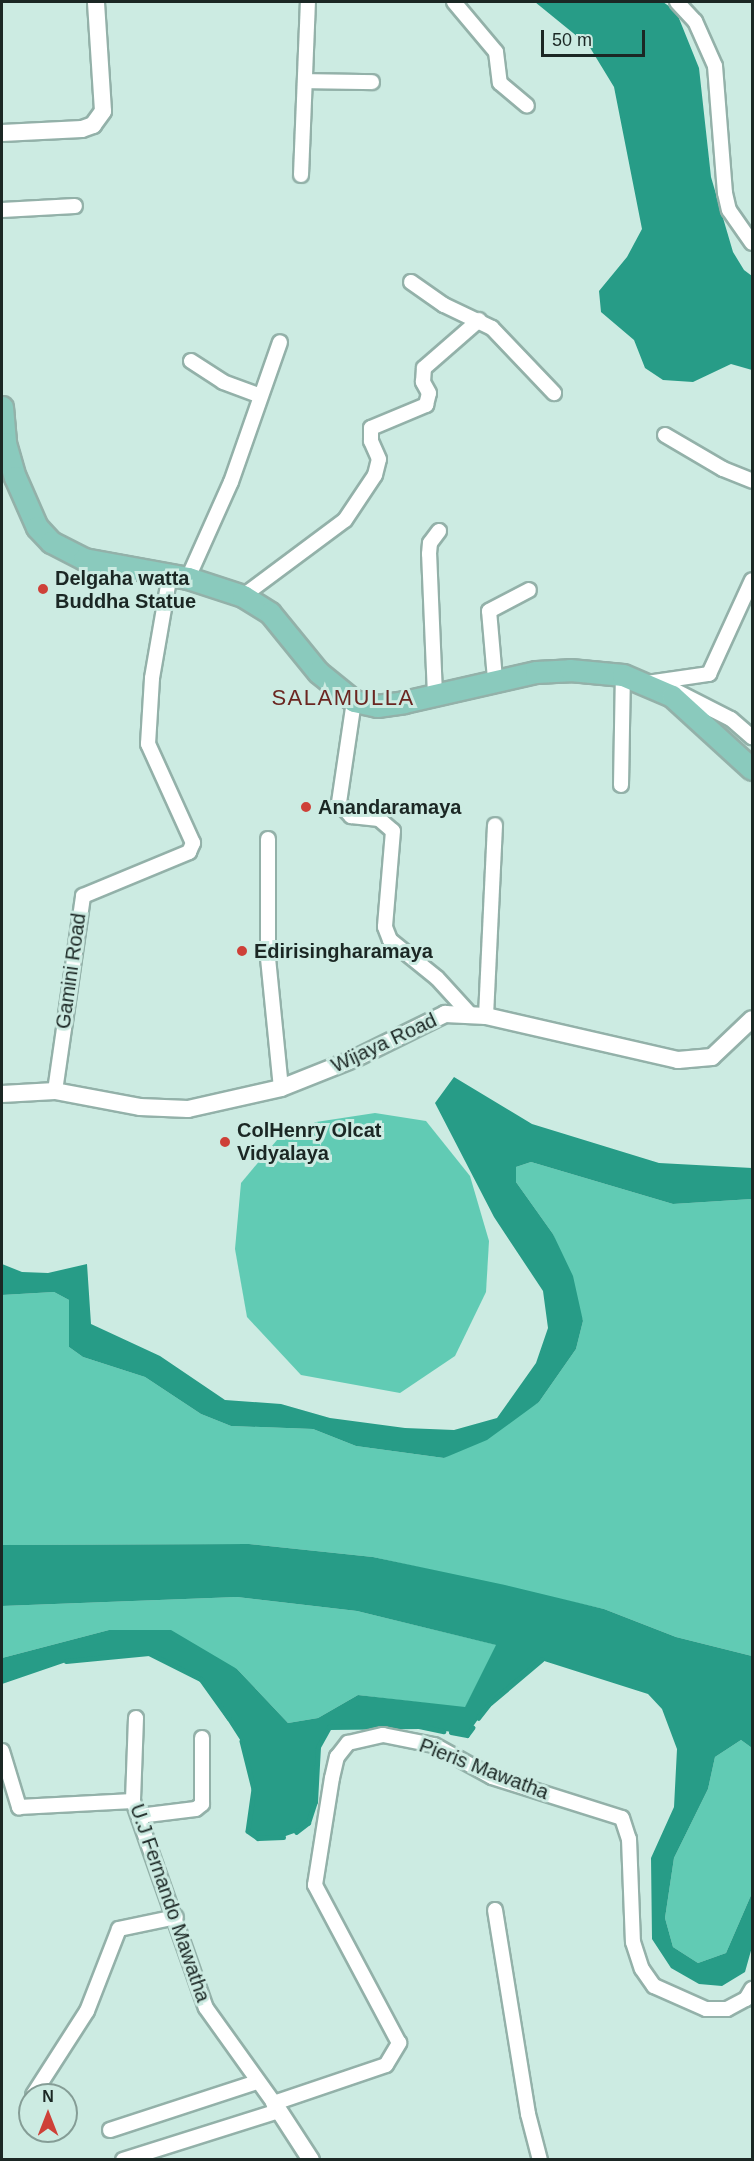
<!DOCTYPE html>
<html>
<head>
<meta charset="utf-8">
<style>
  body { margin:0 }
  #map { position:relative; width:754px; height:2161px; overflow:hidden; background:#ccebe2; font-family:Arial,sans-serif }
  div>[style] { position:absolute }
  .green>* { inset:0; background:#61cbb4 }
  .water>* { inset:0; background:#279c87 }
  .stream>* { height:4.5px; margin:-2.25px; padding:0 2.25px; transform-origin:2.25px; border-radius:2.25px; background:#279c87 }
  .roads { filter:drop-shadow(2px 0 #93b1a9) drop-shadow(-2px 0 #93b1a9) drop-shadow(0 2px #93b1a9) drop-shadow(0 -2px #93b1a9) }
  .minor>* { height:14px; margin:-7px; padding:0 7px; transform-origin:7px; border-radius:7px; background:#fff }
  .tertiary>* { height:16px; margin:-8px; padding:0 8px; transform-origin:8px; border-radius:8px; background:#fff }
  .primary>* { height:21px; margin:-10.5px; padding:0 10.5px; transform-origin:10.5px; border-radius:10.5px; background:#8acabd }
  .dots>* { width:16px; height:16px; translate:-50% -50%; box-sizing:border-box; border:3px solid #ccebe2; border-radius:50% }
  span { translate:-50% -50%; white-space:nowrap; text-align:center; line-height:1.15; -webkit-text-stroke:6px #ccebe2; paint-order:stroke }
  .poi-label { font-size:20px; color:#1b2724; font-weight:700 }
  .left { translate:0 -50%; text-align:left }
  .street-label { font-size:20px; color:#1b2724 }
  .quarter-label { font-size:22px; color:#6b2621; letter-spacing:1.5px }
  .frame { position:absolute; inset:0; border:3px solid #1b2724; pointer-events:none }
  .north { position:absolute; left:18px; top:2083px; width:60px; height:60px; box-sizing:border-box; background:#ccebe2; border:2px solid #859d96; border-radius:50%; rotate:0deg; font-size:16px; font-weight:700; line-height:24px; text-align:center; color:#1b2724 }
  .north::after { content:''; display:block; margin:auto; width:21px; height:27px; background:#ce4038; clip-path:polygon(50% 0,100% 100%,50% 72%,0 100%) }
  .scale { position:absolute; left:541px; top:30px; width:104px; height:27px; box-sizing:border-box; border:3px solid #1b2724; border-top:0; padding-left:8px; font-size:18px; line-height:21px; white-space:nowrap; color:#1b2724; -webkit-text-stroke:4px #ccebe2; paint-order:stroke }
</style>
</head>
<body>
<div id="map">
  <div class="green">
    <div style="clip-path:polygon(375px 1113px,426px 1121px,470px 1176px,489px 1241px,486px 1292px,455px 1356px,400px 1393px,301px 1375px,247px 1317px,235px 1249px,241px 1183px,277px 1140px,316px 1122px)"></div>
    <div style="clip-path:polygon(531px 1162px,673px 1204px,752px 1199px,752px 1656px,676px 1637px,604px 1609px,373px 1557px,249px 1544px,2px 1545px,2px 1295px,54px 1292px,69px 1300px,69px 1347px,83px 1357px,145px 1377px,201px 1414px,231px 1426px,313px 1429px,356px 1446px,444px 1458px,539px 1402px,576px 1349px,583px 1321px,553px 1234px,516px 1182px,516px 1167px)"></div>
    <div style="clip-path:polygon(237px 1597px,357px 1611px,497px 1645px,465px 1708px,358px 1695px,318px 1718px,288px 1723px,237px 1669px,109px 1630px,2px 1658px,2px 1606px)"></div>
    <div style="clip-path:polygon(741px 1740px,752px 1748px,752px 1893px,726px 1953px,698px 1963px,673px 1947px,665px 1918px,674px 1858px,708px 1789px,715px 1757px)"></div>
  </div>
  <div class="water">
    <div style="clip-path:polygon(535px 2px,663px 2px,676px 11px,699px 68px,711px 177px,733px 252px,744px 270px,752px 276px,752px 370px,731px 364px,693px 382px,663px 380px,645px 368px,634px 340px,601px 312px,599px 291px,627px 257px,642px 229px,614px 87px,589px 46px)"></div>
    <div style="clip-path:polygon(454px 1077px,532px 1124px,659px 1163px,752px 1168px,752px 1199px,673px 1204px,531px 1162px,516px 1167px,516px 1182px,553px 1234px,573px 1276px,583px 1321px,576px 1349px,539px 1402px,487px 1440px,444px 1458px,356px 1446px,313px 1429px,231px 1426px,201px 1414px,145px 1377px,83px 1357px,69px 1347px,69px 1300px,54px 1292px,2px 1295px,2px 1264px,22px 1272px,48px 1273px,87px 1264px,91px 1324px,160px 1356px,225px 1400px,281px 1404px,330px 1418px,405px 1428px,454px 1430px,497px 1418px,536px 1363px,548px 1328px,543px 1291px,494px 1217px,435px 1103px)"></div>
    <div style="clip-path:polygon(249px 1544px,373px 1557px,505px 1585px,604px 1609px,676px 1637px,752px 1656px,752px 1748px,741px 1740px,715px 1757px,708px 1789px,674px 1858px,665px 1918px,673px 1947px,698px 1963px,726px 1953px,752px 1893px,752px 1947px,745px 1972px,722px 1986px,699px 1984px,671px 1968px,652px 1939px,651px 1858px,674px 1807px,677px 1749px,662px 1709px,648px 1694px,541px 1660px,488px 1705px,467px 1735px,419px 1726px,329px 1727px,318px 1747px,315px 1802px,308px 1823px,300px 1831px,280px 1838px,258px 1838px,248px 1831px,254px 1789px,244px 1746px,201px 1679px,148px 1653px,72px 1660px,2px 1684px,2px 1658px,109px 1630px,171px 1630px,237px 1669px,288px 1723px,318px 1718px,358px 1695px,465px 1707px,496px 1645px,357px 1611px,237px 1597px,2px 1606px,2px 1545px)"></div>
  </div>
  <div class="stream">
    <div style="left:66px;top:1661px;width:83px;rotate:-5.5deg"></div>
    <div style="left:149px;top:1653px;width:58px;rotate:26.6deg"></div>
    <div style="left:201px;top:1679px;width:48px;rotate:54.3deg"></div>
    <div style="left:478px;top:1718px;width:16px;rotate:-52deg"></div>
    <div style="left:488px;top:1705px;width:70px;rotate:-40.3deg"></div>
    <div style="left:451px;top:1732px;width:16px;rotate:11deg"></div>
    <div style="left:467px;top:1735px;width:9px;rotate:-54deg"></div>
    <div style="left:242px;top:1741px;width:49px;rotate:76deg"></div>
    <div style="left:254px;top:1789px;width:42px;rotate:98.1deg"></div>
    <div style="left:248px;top:1831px;width:12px;rotate:35deg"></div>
    <div style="left:258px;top:1838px;width:25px;rotate:-2deg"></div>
    <div style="left:296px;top:1832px;width:15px;rotate:-37deg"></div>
    <div style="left:308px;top:1823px;width:22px;rotate:-72deg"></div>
    <div style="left:315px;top:1802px;width:55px;rotate:-86.9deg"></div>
    <div style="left:318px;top:1747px;width:23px;rotate:-61deg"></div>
    <div style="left:329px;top:1727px;width:90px;rotate:-0.6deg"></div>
    <div style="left:419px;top:1726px;width:25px;rotate:12deg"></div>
  </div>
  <div class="roads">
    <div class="minor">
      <div style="left:454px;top:2px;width:65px;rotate:50deg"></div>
      <div style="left:496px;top:52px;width:31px;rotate:83deg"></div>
      <div style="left:500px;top:83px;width:35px;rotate:40deg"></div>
      <div style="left:677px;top:2px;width:26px;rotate:47deg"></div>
      <div style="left:695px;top:21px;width:49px;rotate:66deg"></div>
      <div style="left:715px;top:66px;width:127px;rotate:85.5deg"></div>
      <div style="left:725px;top:193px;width:17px;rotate:77deg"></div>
      <div style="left:729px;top:210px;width:40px;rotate:55.1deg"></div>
      <div style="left:305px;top:81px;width:67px;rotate:0.9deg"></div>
      <div style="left:301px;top:175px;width:173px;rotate:-87.7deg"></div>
      <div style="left:2px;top:210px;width:73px;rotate:-3.1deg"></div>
      <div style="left:411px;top:282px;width:40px;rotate:34.9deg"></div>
      <div style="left:444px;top:305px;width:53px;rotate:25.6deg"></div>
      <div style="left:492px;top:328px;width:90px;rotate:46.4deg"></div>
      <div style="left:191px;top:361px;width:38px;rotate:33deg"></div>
      <div style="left:223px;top:382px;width:40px;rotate:20.2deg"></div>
      <div style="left:665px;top:435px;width:67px;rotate:30.4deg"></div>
      <div style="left:723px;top:469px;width:31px;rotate:22deg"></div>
      <div style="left:188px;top:578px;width:105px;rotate:-65.9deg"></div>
      <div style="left:231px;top:482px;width:148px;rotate:-70.7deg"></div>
      <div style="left:243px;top:596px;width:127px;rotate:-36.7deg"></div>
      <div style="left:345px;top:520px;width:54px;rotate:-56.3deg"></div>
      <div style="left:375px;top:475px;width:16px;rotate:-76deg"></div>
      <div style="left:379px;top:459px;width:20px;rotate:-114deg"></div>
      <div style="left:371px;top:441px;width:13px;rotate:-90deg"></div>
      <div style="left:371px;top:428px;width:60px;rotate:-22.7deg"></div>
      <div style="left:426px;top:405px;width:12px;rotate:-76deg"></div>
      <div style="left:429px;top:393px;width:13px;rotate:-119deg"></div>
      <div style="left:423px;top:382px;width:14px;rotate:-86deg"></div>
      <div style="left:424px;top:368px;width:73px;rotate:-41.1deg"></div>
      <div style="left:495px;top:679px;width:68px;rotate:-95deg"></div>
      <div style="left:489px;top:611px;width:45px;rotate:-27.7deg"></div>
      <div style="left:647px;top:683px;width:63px;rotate:-8.3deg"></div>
      <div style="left:709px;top:674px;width:103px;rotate:-65.4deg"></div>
      <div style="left:672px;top:689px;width:66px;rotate:27deg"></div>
      <div style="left:731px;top:719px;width:28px;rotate:41deg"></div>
      <div style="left:435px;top:695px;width:141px;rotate:-92.4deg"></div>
      <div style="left:429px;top:554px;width:11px;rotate:-85deg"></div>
      <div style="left:430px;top:543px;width:15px;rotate:-53deg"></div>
      <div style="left:354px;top:701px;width:103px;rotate:98.4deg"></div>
      <div style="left:339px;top:803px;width:18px;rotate:47deg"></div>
      <div style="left:351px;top:816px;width:28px;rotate:6deg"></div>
      <div style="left:379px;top:819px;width:18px;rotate:41deg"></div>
      <div style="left:393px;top:831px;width:96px;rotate:94.8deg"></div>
      <div style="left:385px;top:927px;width:14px;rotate:69deg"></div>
      <div style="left:390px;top:940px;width:60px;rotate:39deg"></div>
      <div style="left:437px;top:978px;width:47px;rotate:47.6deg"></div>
      <div style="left:621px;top:785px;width:110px;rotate:-89deg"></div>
      <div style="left:268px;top:839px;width:119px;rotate:90deg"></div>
      <div style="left:268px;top:958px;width:131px;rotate:84.3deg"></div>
      <div style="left:486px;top:1016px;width:191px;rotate:-87.3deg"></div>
      <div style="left:55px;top:1091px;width:197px;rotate:-81.8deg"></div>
      <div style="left:83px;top:896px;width:115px;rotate:-22.5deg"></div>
      <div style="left:189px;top:852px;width:10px;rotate:-66deg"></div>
      <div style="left:193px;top:843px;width:109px;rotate:-114.4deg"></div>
      <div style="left:148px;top:744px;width:66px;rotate:-86.5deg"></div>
      <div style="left:152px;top:678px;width:106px;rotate:-80.2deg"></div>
      <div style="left:136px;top:1718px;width:83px;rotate:92.1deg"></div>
      <div style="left:133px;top:1801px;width:219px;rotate:70.6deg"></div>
      <div style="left:206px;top:2008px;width:117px;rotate:54.4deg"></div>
      <div style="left:274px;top:2103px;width:118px;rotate:-18.7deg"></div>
      <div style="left:386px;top:2065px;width:26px;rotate:-59deg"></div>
      <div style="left:399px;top:2043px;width:179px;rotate:-118deg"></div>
      <div style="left:315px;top:1885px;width:108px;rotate:-81deg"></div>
      <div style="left:332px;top:1778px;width:22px;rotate:-77deg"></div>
      <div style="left:337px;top:1757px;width:18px;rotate:-52deg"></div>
      <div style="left:348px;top:1743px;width:36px;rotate:-13deg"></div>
      <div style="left:383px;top:1735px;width:52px;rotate:11.1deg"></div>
      <div style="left:434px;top:1745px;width:66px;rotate:28.9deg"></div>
      <div style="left:492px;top:1777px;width:136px;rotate:17.5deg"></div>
      <div style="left:622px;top:1818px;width:22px;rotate:72deg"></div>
      <div style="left:629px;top:1839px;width:103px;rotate:87.8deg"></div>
      <div style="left:633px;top:1942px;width:28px;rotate:72deg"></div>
      <div style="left:642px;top:1969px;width:21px;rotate:55deg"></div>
      <div style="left:654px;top:1986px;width:57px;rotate:23.9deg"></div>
      <div style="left:706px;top:2009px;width:21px"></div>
      <div style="left:727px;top:2009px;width:21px;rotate:-28deg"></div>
      <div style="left:746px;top:1999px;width:12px;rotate:-59deg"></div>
      <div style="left:2px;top:1751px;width:59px;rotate:73.1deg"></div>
      <div style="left:19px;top:1807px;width:114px;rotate:-3deg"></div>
      <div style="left:139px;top:1816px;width:57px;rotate:-7deg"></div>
      <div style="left:196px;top:1809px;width:8px;rotate:-40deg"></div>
      <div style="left:202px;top:1804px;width:66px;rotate:-90deg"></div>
      <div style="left:495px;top:1910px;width:207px;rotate:80.8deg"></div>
      <div style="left:528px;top:2114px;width:48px;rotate:75.4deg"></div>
      <div style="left:33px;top:2095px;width:100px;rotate:-57.3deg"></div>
      <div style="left:87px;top:2011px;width:88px;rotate:-68.7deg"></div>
      <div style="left:119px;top:1929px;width:58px;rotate:-11.9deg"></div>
      <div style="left:110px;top:2130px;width:155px;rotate:-18.1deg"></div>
      <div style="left:123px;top:2160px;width:163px;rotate:-17.5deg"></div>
    </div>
    <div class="tertiary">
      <div style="left:2px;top:133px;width:80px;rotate:-2.9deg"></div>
      <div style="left:82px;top:129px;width:12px;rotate:-20deg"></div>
      <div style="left:93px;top:125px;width:17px;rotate:-54deg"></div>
      <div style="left:103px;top:111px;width:109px;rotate:-93.7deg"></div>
      <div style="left:2px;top:1094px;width:53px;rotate:-3.2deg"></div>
      <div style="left:55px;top:1091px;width:86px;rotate:10.7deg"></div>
      <div style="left:140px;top:1107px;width:48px;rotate:2.4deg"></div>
      <div style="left:188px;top:1109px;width:95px;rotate:-12.7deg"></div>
      <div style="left:281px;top:1088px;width:79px;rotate:-21.7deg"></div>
      <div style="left:354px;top:1059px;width:102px;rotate:-26.3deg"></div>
      <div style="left:445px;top:1014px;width:41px;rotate:2.8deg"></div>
      <div style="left:486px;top:1016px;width:197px;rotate:12.9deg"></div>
      <div style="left:678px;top:1060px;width:34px;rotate:-5deg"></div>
      <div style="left:712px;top:1057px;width:55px;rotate:-43.5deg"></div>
      <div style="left:274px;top:2103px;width:68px;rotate:57deg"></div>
    </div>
    <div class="primary">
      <div style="left:2px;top:407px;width:36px;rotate:85deg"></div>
      <div style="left:5px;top:443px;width:35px;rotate:74deg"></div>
      <div style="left:15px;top:477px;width:55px;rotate:66.3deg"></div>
      <div style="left:37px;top:527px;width:21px;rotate:47deg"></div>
      <div style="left:51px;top:542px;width:37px;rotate:27deg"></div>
      <div style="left:84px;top:559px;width:106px;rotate:10.4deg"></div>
      <div style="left:188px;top:578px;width:58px;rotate:18.1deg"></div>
      <div style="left:243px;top:596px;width:32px;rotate:32deg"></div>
      <div style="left:270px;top:613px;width:76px;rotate:50.9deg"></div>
      <div style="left:318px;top:672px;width:46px;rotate:38.9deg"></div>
      <div style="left:354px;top:701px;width:24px;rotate:12deg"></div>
      <div style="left:377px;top:706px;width:27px;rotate:-8deg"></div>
      <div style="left:404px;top:702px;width:135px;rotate:-12.8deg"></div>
      <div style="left:536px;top:672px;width:34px;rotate:-3deg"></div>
      <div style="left:570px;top:670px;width:53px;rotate:5.4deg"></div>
      <div style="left:623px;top:675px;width:53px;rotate:23.2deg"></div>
      <div style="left:672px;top:696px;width:108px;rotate:42.4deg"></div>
    </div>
  </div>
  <div class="dots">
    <div style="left:43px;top:589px;background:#ce4038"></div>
    <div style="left:306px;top:807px;background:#ce4038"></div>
    <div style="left:242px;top:951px;background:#ce4038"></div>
    <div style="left:225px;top:1142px;background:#ce4038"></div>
  </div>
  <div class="poi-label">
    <span class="left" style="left:55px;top:590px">Delgaha watta<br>Buddha Statue</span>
    <span class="left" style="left:318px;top:807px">Anandaramaya</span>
    <span class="left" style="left:254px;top:951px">Edirisingharamaya</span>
    <span class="left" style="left:237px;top:1142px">ColHenry Olcat<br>Vidyalaya</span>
  </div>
  <div class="street-label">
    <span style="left:71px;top:971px;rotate:-82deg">Gamini Road</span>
    <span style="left:384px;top:1043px;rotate:-25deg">Wijaya Road</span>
    <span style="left:484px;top:1769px;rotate:21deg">Pieris Mawatha</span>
    <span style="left:170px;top:1903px;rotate:71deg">U.J Fernando Mawatha</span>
  </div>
  <div class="quarter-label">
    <span style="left:343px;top:698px">SALAMULLA</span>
  </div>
  <div class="frame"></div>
  <div class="north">N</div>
  <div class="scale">50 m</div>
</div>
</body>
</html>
